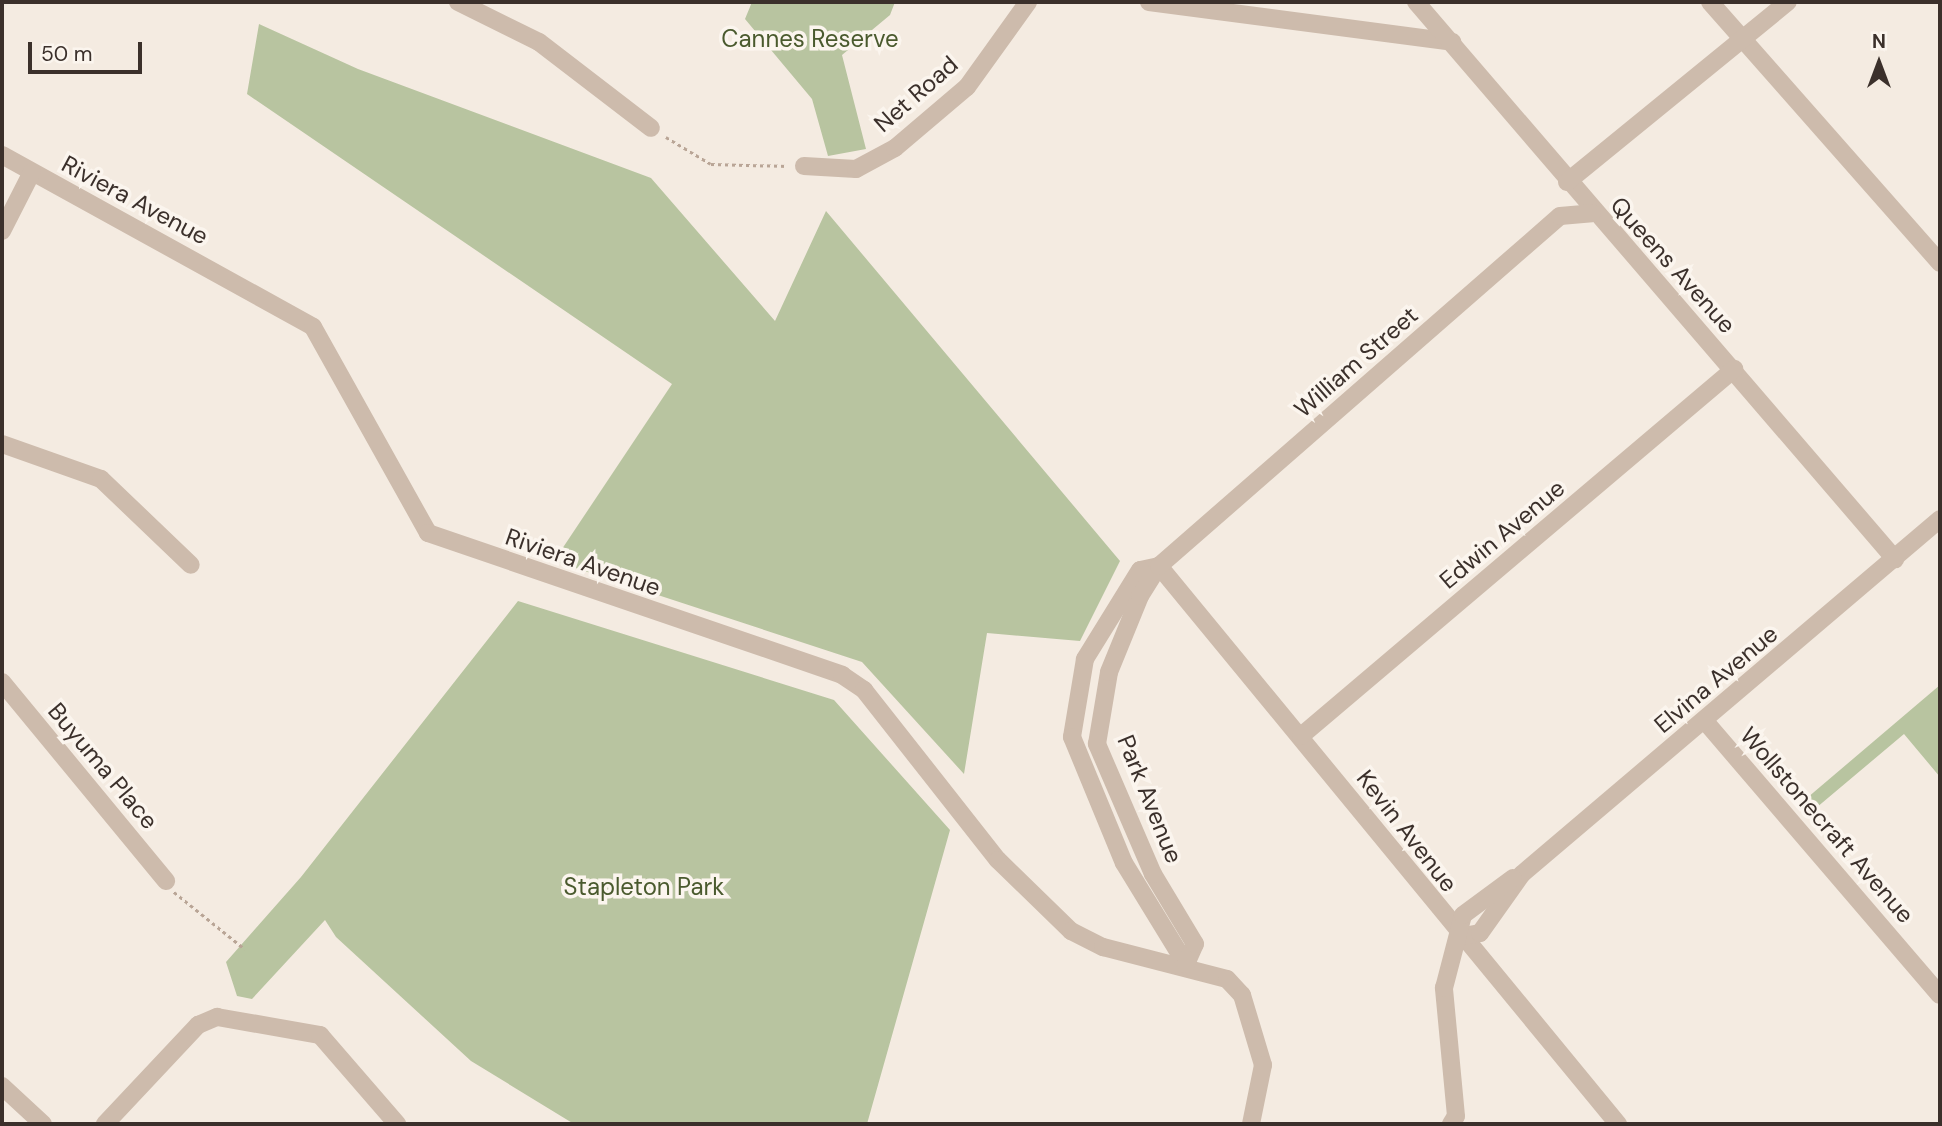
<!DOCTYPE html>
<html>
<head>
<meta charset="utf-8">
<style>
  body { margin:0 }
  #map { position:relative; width:1942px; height:1126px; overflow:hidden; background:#f4ebe1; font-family:"DM Sans",sans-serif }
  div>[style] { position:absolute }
  .green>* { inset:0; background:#b8c4a0 }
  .path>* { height:2.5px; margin-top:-1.25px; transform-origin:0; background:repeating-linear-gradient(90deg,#b9a596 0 3.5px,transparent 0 7px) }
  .minor>* { height:18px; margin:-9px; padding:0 9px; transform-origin:9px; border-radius:9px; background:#cdbbac }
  span { translate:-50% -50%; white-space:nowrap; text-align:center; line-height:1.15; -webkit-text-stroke:7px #fbf5ee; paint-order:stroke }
  .park-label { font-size:24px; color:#4a5a2e }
  .street-label { font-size:24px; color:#3b302b }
  .frame { position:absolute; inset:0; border:4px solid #3b302b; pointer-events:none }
  .north { position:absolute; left:1844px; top:28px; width:70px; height:70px; -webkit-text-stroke:5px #fbf5ee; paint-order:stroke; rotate:0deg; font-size:19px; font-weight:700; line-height:28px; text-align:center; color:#3b302b }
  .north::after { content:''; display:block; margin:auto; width:24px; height:32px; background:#3b302b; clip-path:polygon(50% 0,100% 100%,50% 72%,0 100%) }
  .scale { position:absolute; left:28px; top:42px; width:114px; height:32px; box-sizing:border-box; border:4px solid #3b302b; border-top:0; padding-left:9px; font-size:21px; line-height:24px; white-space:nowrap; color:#3b302b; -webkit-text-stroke:5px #fbf5ee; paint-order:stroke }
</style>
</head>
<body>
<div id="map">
  <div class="green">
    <div style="clip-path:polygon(752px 2px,895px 2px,890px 15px,842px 55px,866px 149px,828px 156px,812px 99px,745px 19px)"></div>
    <div style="clip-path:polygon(259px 24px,358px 69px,651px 178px,775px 321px,826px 211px,1120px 561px,1080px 641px,987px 633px,964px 774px,862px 662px,554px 561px,672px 384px,247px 94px)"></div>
    <div style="clip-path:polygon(518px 601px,834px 700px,950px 830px,867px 1124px,574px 1124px,471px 1061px,336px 937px,325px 920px,252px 999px,237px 996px,226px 962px,301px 877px)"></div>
    <div style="clip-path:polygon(1940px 685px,1940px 777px,1904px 734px,1816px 808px,1807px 798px)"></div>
  </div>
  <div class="path">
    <div style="left:666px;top:137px;width:52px;rotate:31deg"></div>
    <div style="left:711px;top:164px;width:77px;rotate:1.5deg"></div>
    <div style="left:1801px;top:810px;width:13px;rotate:-39deg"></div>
    <div style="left:174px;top:892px;width:91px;rotate:38.8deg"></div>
  </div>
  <div class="minor">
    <div style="left:458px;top:2px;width:90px;rotate:26.3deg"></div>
    <div style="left:539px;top:42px;width:141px;rotate:37.5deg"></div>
    <div style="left:1149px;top:2px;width:306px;rotate:7.5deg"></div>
    <div style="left:1416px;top:2px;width:735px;rotate:49.31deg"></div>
    <div style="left:1710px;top:2px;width:348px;rotate:48.6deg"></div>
    <div style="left:2px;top:155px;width:355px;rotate:28.9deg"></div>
    <div style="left:313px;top:327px;width:236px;rotate:60.8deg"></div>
    <div style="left:428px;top:533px;width:438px;rotate:18.9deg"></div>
    <div style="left:842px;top:675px;width:27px;rotate:34deg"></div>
    <div style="left:864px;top:690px;width:216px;rotate:51.8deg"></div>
    <div style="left:998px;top:860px;width:102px;rotate:44.2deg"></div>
    <div style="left:1071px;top:931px;width:36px;rotate:27deg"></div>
    <div style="left:1103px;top:947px;width:128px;rotate:14.5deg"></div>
    <div style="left:1227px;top:979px;width:22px;rotate:47deg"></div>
    <div style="left:1242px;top:995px;width:73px;rotate:73.3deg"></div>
    <div style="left:1263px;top:1065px;width:60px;rotate:101.5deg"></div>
    <div style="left:804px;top:166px;width:52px;rotate:3.3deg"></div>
    <div style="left:856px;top:169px;width:44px;rotate:-28.3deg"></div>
    <div style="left:895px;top:148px;width:94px;rotate:-40.3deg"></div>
    <div style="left:967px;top:87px;width:105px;rotate:-54.3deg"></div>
    <div style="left:1567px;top:182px;width:285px;rotate:-39.2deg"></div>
    <div style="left:2px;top:231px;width:66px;rotate:-63deg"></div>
    <div style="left:2px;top:444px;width:105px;rotate:19.5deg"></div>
    <div style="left:101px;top:479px;width:124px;rotate:43.7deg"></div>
    <div style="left:1159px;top:566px;width:723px;rotate:50.56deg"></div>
    <div style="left:1159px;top:566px;width:19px;rotate:168deg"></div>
    <div style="left:1140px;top:570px;width:105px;rotate:121.7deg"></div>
    <div style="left:1085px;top:659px;width:79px;rotate:99.5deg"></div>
    <div style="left:1072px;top:737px;width:136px;rotate:67.6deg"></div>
    <div style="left:1124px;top:863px;width:119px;rotate:58.5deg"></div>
    <div style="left:2px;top:682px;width:258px;rotate:50.5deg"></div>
    <div style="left:1704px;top:720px;width:362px;rotate:49.4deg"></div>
    <div style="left:1301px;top:736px;width:568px;rotate:-40.28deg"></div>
    <div style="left:1458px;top:937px;width:22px;rotate:-10deg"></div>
    <div style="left:1480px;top:933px;width:72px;rotate:-54.6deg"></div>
    <div style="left:1522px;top:874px;width:548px;rotate:-40.34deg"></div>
    <div style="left:1186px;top:964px;width:22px;rotate:-66deg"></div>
    <div style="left:1195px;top:944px;width:82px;rotate:-121deg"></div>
    <div style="left:1153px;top:874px;width:142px;rotate:-113.3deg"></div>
    <div style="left:1097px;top:744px;width:73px;rotate:-80.5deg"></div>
    <div style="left:1109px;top:672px;width:82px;rotate:-67.8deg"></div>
    <div style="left:1140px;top:596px;width:36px;rotate:-58deg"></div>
    <div style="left:1159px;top:566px;width:532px;rotate:-41.12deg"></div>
    <div style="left:1560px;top:216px;width:32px;rotate:-5deg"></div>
    <div style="left:2px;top:1086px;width:56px;rotate:42.8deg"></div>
    <div style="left:105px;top:1124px;width:136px;rotate:-46.8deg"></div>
    <div style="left:198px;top:1025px;width:21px;rotate:-23deg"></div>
    <div style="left:217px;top:1017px;width:105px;rotate:9.9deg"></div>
    <div style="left:320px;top:1035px;width:118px;rotate:49.1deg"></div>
    <div style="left:1451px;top:1124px;width:9px;rotate:-58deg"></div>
    <div style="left:1456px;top:1116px;width:129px;rotate:-95.4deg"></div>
    <div style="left:1444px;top:988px;width:75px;rotate:-75.4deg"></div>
    <div style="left:1463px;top:915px;width:62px;rotate:-36.5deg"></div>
  </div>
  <div class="park-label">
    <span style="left:810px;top:39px">Cannes Reserve</span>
    <span style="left:644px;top:887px">Stapleton Park</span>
  </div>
  <div class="street-label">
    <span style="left:916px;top:94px;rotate:-41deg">Net Road</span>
    <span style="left:135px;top:200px;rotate:28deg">Riviera Avenue</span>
    <span style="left:1673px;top:265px;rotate:48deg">Queens Avenue</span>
    <span style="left:1356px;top:362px;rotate:-41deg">William Street</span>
    <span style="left:1502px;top:534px;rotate:-40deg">Edwin Avenue</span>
    <span style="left:583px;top:562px;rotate:19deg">Riviera Avenue</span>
    <span style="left:1716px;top:679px;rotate:-40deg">Elvina Avenue</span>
    <span style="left:103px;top:766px;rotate:50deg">Buyuma Place</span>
    <span style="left:1150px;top:799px;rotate:68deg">Park Avenue</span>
    <span style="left:1827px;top:825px;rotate:49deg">Wollstonecraft Avenue</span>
    <span style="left:1407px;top:831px;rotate:52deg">Kevin Avenue</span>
  </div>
  <div class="frame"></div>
  <div class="north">N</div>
  <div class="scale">50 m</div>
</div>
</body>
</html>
